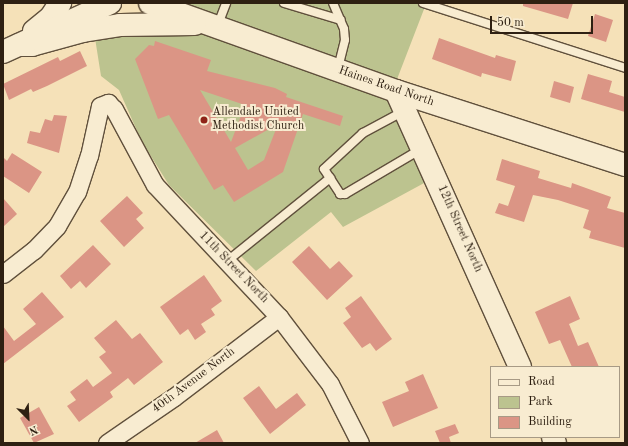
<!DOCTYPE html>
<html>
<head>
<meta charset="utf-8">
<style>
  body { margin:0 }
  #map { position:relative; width:628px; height:446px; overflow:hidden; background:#f5e1b8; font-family:"Old Standard TT",serif }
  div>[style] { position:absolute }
  .green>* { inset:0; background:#bcc38f }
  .building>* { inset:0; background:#db9585 }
  .roads { filter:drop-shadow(1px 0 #60503c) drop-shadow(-1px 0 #60503c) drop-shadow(0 1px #60503c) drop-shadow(0 -1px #60503c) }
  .lane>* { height:8px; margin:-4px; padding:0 4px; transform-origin:4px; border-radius:4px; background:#f8ecd1 }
  .street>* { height:17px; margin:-8.5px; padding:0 8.5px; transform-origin:8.5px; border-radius:8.5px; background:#f8ecd1 }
  .secondary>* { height:22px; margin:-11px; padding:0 11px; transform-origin:11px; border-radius:11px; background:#f8ecd1 }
  .dots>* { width:11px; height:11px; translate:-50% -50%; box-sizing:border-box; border:2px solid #f8ecd1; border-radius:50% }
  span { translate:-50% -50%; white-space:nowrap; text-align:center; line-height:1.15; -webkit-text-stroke:4px #f8ecd1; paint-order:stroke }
  .street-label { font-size:12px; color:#2e2012 }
  .poi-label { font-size:12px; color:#2e2012 }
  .left { translate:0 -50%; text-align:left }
  .frame { position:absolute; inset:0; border:4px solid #2e2012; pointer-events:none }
  .legend { position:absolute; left:490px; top:366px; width:130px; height:72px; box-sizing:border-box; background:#f8ecd1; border:1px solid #a79a85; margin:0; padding:5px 7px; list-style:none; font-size:12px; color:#2e2012 }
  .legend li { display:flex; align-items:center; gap:8px; height:20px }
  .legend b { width:20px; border:1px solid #a79a85 }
  .north { position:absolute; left:8px; top:398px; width:40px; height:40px; -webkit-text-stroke:3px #f8ecd1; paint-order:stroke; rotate:156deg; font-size:11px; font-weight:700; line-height:16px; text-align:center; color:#2e2012 }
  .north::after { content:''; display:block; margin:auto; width:14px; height:18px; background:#2e2012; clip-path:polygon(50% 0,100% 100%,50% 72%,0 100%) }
  .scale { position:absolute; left:490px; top:16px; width:103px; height:18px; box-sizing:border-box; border:2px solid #2e2012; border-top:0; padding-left:5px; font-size:12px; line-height:14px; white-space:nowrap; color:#2e2012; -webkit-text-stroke:3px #f8ecd1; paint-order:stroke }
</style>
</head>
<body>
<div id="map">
  <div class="green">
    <div style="clip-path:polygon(174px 3px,426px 4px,389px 100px,426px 182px,343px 227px,331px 212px,256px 271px,169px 185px,142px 142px,119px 90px,101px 76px,95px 38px)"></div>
  </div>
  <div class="building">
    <div style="clip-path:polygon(523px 3px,573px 3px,568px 19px,523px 6px)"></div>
    <div style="clip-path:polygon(595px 14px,613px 20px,606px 42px,588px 36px)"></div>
    <div style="clip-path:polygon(439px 38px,495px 58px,496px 55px,516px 61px,511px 81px,482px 73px,481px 77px,432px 59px)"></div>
    <div style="clip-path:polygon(evenodd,155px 41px,211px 60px,207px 71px,275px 88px,287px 94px,286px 97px,343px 116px,340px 126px,303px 114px,283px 172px,234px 202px,223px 185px,214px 190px,169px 115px,158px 119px,135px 59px,149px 45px,154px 46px,155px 41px,200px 90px,245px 105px,231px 142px,200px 90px,155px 41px,278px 124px,264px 160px,248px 170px,235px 148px,278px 124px)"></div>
    <div style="clip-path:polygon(80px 51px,87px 66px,47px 86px,33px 92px,31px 89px,9px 100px,3px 84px,58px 57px,60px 61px)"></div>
    <div style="clip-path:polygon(588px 74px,612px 81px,609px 92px,625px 97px,625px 112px,581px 99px)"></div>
    <div style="clip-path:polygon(554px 81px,574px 87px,570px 103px,550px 97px)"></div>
    <div style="clip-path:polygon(54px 115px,67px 116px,59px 153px,27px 143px,30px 131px,40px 133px,45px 119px,52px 121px)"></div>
    <div style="clip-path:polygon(12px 153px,42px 172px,29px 193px,3px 176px,3px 157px,7px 161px)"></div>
    <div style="clip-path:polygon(502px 159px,540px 171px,538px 178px,571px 188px,572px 183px,611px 197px,607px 208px,625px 213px,625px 248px,589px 238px,591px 231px,583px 228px,589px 210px,558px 200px,533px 195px,524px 222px,495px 213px,499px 203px,508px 206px,515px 186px,496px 180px)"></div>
    <div style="clip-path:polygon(127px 196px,143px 213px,136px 219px,144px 228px,124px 247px,100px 221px)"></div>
    <div style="clip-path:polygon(3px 198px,17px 214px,3px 227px)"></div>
    <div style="clip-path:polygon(93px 245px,111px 264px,86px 288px,80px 281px,71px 289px,60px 276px)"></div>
    <div style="clip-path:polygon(309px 246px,330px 269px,339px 261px,353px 276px,327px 300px,292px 262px)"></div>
    <div style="clip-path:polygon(204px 275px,222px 301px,211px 309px,215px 315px,201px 324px,206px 332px,195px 340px,188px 329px,180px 335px,160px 307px)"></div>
    <div style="clip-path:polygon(42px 292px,64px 317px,3px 364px,3px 326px,14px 341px,36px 324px,23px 309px)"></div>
    <div style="clip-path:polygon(361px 296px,392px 339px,376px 351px,370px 343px,362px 348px,343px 323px,351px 317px,345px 308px)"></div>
    <div style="clip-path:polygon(570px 296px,580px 319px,569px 324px,578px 346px,588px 342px,599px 367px,572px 367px,560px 340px,549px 344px,535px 312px)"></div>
    <div style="clip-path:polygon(116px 320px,132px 339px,140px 333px,163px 362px,134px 385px,128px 378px,110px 392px,113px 397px,79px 422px,67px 406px,76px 400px,70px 392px,87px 379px,93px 387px,112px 373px,99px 357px,106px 352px,94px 338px)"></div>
    <div style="clip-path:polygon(423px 374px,438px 408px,393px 427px,382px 402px,409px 391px,405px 382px)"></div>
    <div style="clip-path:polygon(259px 386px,276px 409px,297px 393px,306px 405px,270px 434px,243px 398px)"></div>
    <div style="clip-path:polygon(39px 407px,54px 434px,34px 443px,20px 418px)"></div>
    <div style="clip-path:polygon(455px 424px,459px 433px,449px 437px,451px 443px,440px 443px,435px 431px)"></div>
    <div style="clip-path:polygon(217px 430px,224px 443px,195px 443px)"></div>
  </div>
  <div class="roads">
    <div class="lane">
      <div style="left:284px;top:3px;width:59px;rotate:16.6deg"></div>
      <div style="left:333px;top:3px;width:28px;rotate:67deg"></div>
      <div style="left:344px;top:29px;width:11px;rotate:85deg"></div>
      <div style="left:345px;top:40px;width:30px;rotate:104deg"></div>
      <div style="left:423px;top:3px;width:212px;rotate:17.8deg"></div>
      <div style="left:217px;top:27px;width:26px;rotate:-69deg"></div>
      <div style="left:404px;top:111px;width:47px;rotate:151.8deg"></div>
      <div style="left:363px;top:133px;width:53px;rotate:137.3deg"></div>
      <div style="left:324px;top:169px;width:30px;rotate:57deg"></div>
      <div style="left:340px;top:194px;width:5px"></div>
      <div style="left:345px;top:194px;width:88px;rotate:-30.6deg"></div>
      <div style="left:226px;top:262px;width:134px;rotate:-38.9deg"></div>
    </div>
    <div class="street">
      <div style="left:3px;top:274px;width:39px;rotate:-38deg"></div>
      <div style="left:34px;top:250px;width:33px;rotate:-46deg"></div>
      <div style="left:57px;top:226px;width:39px;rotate:-60deg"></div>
      <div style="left:77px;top:192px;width:38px;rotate:-72deg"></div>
      <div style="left:89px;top:156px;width:51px;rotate:-77.6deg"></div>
      <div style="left:100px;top:106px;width:9px;rotate:-21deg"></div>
      <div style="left:108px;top:103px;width:8px;rotate:45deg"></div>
      <div style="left:114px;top:109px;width:86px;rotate:61.7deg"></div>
      <div style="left:155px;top:185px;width:181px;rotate:46.8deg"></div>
      <div style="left:279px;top:317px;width:84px;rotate:52.7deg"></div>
      <div style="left:330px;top:384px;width:66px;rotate:63deg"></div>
      <div style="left:107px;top:443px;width:81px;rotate:-34.5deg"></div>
      <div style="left:174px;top:397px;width:132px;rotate:-37.3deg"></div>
    </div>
    <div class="secondary">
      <div style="left:150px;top:3px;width:261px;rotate:19.7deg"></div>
      <div style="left:396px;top:91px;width:241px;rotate:17.9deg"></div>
      <div style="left:34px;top:31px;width:22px;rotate:-39deg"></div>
      <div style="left:51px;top:17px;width:17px;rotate:-57deg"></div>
      <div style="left:19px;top:45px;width:13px"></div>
      <div style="left:32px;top:45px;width:53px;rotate:-15.4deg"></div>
      <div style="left:83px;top:31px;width:37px;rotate:-9deg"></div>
      <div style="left:120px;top:25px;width:75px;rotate:-0.8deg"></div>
      <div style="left:3px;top:52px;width:118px;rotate:-24.6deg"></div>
      <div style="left:396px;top:91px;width:303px;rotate:65.8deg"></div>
      <div style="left:553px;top:437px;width:6px;rotate:72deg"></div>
    </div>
  </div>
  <div class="dots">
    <div style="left:204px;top:120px;background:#8f2418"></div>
  </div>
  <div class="street-label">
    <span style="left:386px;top:87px;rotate:19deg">Haines Road North</span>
    <span style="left:459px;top:229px;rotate:66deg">12th Street North</span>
    <span style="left:233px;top:268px;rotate:46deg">11th Street North</span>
    <span style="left:194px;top:381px;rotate:-37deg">40th Avenue North</span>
  </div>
  <div class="poi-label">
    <span class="left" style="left:212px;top:120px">Allendale United<br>Methodist Church</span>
  </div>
  <div class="frame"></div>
  <ul class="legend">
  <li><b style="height:5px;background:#f8ecd1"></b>Road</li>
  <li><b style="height:11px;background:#bcc38f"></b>Park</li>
  <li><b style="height:11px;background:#db9585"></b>Building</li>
  </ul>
  <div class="north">N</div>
  <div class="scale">50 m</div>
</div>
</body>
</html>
